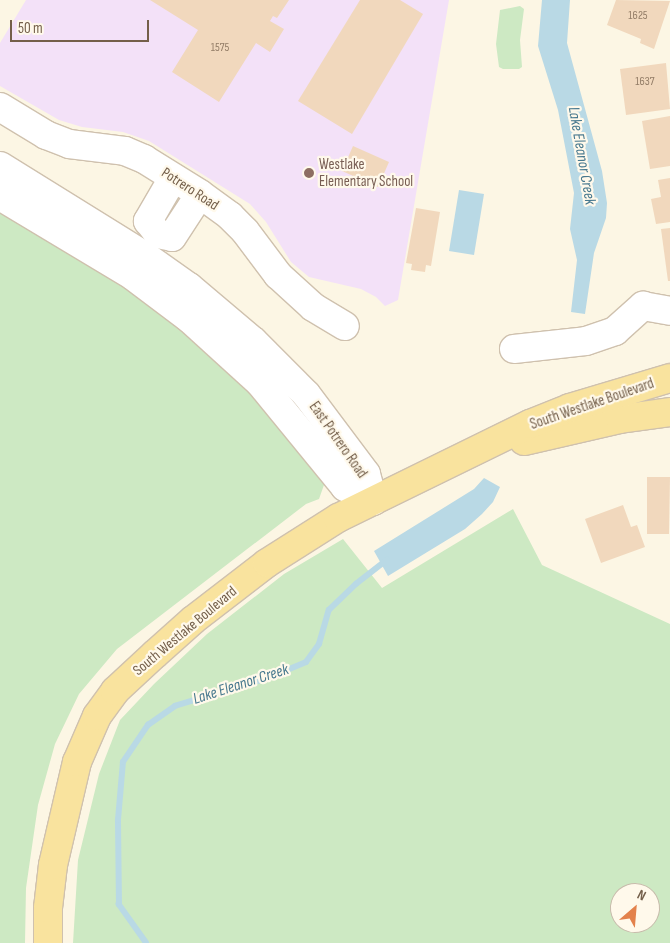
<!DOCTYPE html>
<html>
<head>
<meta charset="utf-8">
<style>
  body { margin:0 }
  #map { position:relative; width:670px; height:943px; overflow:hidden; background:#fcf6e4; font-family:"Sofia Sans Condensed",sans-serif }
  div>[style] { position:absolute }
  .education>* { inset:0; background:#f3e1f8 }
  .green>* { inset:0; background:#cde9c3 }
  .water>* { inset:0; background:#b9d9e5 }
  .stream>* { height:5.5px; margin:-2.75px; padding:0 2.75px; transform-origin:2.75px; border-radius:2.75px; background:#b9d9e5 }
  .building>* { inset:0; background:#f1d8bd }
  .roads { filter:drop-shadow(1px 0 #cfc1ae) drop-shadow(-1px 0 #cfc1ae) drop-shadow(0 1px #cfc1ae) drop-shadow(0 -1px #cfc1ae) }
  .minor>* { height:28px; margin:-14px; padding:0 14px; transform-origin:14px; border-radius:14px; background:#fff }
  .major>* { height:28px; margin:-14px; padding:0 14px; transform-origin:14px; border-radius:14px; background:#f9e39e }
  .dots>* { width:14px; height:14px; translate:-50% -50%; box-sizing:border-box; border:2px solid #fff9eb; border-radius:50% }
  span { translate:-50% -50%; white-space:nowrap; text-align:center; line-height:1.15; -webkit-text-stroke:4.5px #fff9eb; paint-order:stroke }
  .number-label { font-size:12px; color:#937d67 }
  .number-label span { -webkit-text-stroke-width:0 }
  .education-label { font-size:15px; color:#785e54 }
  .left { translate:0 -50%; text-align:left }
  .street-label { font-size:15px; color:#745f4a }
  .water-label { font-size:16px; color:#47788e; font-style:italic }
  .north { position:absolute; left:610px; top:883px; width:50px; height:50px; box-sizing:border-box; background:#fff9eb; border:1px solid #c7bbab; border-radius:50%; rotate:27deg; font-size:14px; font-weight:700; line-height:20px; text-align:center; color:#745f4a }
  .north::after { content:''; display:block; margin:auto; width:18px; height:22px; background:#e3824c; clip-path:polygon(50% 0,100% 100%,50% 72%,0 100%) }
  .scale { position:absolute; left:10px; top:20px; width:139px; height:22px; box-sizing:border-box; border:2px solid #745f4a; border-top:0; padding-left:6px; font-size:15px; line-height:18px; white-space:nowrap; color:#745f4a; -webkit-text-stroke:4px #fff9eb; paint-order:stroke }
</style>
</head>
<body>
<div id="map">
  <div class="education">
    <div style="clip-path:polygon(26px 0,449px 0,398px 300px,385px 306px,376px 297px,361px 289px,309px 277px,291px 262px,266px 222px,250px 204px,149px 141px,123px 132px,82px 127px,59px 120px,0 86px,0 43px)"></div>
  </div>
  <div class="green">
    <div style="clip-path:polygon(520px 6px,524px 9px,520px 40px,522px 67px,519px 69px,503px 69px,499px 67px,496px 44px,500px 10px)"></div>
    <div style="clip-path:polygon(0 196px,133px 276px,330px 468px,319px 499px,306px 504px,117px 649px,79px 694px,55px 744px,38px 805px,26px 888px,25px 943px,0 943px)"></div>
    <div style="clip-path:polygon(evenodd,513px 509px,542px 565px,670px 624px,670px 943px,73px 943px,78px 860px,99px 774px,120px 720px,154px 684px,207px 634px,284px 574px,343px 539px,382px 588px,513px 509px,620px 893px,650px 893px,650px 923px,620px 923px,620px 893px)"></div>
  </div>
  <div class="water">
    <div style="clip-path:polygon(542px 0,570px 0,567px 43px,602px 171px,607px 203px,606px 218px,594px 253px,585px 314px,571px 312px,577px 260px,570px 229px,574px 193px,558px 110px,538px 46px)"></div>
    <div style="clip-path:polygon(459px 190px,484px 194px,474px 255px,449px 251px)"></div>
    <div style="clip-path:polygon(484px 478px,500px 487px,493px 502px,482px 514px,465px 529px,388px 576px,374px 551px,474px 489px)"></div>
  </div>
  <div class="stream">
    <div style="left:146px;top:943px;width:47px;rotate:-125.4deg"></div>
    <div style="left:119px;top:905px;width:85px;rotate:-90.7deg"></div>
    <div style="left:118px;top:820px;width:58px;rotate:-85.1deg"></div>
    <div style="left:123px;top:762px;width:45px;rotate:-56deg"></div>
    <div style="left:148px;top:725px;width:33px;rotate:-35deg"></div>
    <div style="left:175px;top:706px;width:97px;rotate:-16.8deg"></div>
    <div style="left:268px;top:678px;width:41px;rotate:-22.8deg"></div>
    <div style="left:306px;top:662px;width:22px;rotate:-54deg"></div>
    <div style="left:319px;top:644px;width:35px;rotate:-74deg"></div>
    <div style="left:329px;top:610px;width:37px;rotate:-44deg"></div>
    <div style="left:356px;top:584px;width:39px;rotate:-38deg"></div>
  </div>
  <div class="building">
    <div style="clip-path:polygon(150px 0,289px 0,277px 18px,273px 16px,270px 21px,284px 29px,270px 52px,256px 43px,219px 102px,172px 72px,198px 30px)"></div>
    <div style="clip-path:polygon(360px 0,400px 0,423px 14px,352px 134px,298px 101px)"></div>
    <div style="clip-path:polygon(616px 0,670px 1px,654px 49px,640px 43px,641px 39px,607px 25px)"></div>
    <div style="clip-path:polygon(666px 63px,670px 109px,626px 115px,620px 69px)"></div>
    <div style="clip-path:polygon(670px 116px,670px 166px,650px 169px,642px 121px)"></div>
    <div style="clip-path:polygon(353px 146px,389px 162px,378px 187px,342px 171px)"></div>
    <div style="clip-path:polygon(670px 178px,670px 222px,656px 224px,651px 199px,661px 197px,658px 180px)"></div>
    <div style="clip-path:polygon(416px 208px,440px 212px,431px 266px,426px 265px,425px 272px,411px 270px,412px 264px,406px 263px)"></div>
    <div style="clip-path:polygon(670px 228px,670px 281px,668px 281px,661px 229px)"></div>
    <div style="clip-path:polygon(647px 477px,670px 477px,669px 534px,647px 534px)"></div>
    <div style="clip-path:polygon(623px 505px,631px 527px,637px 525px,645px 547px,601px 563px,585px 519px)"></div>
  </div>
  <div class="roads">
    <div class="minor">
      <div style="left:0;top:107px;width:54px;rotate:31.3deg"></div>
      <div style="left:46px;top:135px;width:25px;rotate:21deg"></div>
      <div style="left:69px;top:144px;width:56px;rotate:7.1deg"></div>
      <div style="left:125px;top:151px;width:21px;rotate:23deg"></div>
      <div style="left:144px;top:159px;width:66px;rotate:32deg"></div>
      <div style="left:200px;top:194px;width:37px;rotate:36deg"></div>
      <div style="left:230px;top:216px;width:21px;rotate:45deg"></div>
      <div style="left:245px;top:231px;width:55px;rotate:53.1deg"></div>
      <div style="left:278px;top:275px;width:47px;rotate:42.4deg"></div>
      <div style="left:313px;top:307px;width:37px;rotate:31deg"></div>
      <div style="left:0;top:166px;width:171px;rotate:31.8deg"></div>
      <div style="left:145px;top:256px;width:54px;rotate:35.2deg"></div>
      <div style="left:189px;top:287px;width:84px;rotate:40.2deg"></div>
      <div style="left:253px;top:341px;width:75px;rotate:45deg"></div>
      <div style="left:306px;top:394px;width:100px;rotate:53.1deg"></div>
      <div style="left:366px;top:474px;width:28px;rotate:75deg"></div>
      <div style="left:173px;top:178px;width:50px;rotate:120.2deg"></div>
      <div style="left:148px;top:221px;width:16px;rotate:52deg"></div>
      <div style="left:158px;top:234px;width:14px;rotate:12deg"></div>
      <div style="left:172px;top:237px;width:51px;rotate:-56.9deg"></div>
      <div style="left:0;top:196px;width:155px;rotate:31deg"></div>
      <div style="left:133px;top:276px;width:71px;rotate:37deg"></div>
      <div style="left:190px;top:319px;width:95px;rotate:42.4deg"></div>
      <div style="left:260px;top:383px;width:134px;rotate:50.7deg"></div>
      <div style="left:345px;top:487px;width:31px;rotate:27deg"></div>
      <div style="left:514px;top:349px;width:72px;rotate:-6.3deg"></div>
      <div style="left:586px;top:341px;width:31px;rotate:-19deg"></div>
      <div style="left:615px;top:331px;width:38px;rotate:-42deg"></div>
      <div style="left:643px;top:306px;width:27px;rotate:10deg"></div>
    </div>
    <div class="major">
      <div style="left:524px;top:441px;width:98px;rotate:-12.9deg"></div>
      <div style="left:620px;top:419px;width:50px;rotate:-8deg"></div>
      <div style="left:48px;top:943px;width:35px;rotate:-90deg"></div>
      <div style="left:48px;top:908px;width:43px;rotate:-83.4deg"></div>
      <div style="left:53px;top:865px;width:106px;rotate:-76.9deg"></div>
      <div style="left:77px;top:762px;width:50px;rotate:-66.5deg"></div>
      <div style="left:97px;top:716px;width:31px;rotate:-54deg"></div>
      <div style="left:115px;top:691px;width:54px;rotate:-42.8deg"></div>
      <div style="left:155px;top:654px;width:51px;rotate:-41.8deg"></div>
      <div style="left:193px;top:620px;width:93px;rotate:-37.6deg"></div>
      <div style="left:267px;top:563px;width:84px;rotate:-32.4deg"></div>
      <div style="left:338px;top:518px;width:214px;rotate:-26.1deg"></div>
      <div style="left:530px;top:424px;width:43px;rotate:-21.8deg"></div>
      <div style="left:570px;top:408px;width:104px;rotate:-16.7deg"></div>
    </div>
  </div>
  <div class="dots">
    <div style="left:309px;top:173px;background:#8d6e63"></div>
  </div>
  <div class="number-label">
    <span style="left:638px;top:16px">1625</span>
    <span style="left:220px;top:48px">1575</span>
    <span style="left:645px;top:82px">1637</span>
  </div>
  <div class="education-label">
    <span class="left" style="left:319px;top:173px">Westlake<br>Elementary School</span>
  </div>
  <div class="street-label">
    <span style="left:190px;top:189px;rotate:33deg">Potrero Road</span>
    <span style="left:592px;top:404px;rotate:-19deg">South Westlake Boulevard</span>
    <span style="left:338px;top:440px;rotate:55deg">East Potrero Road</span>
    <span style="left:185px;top:631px;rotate:-40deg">South Westlake Boulevard</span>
  </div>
  <div class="water-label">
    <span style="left:581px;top:156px;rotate:80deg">Lake Eleanor Creek</span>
    <span style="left:241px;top:685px;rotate:-18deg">Lake Eleanor Creek</span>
  </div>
  <div class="north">N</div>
  <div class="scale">50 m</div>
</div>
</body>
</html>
